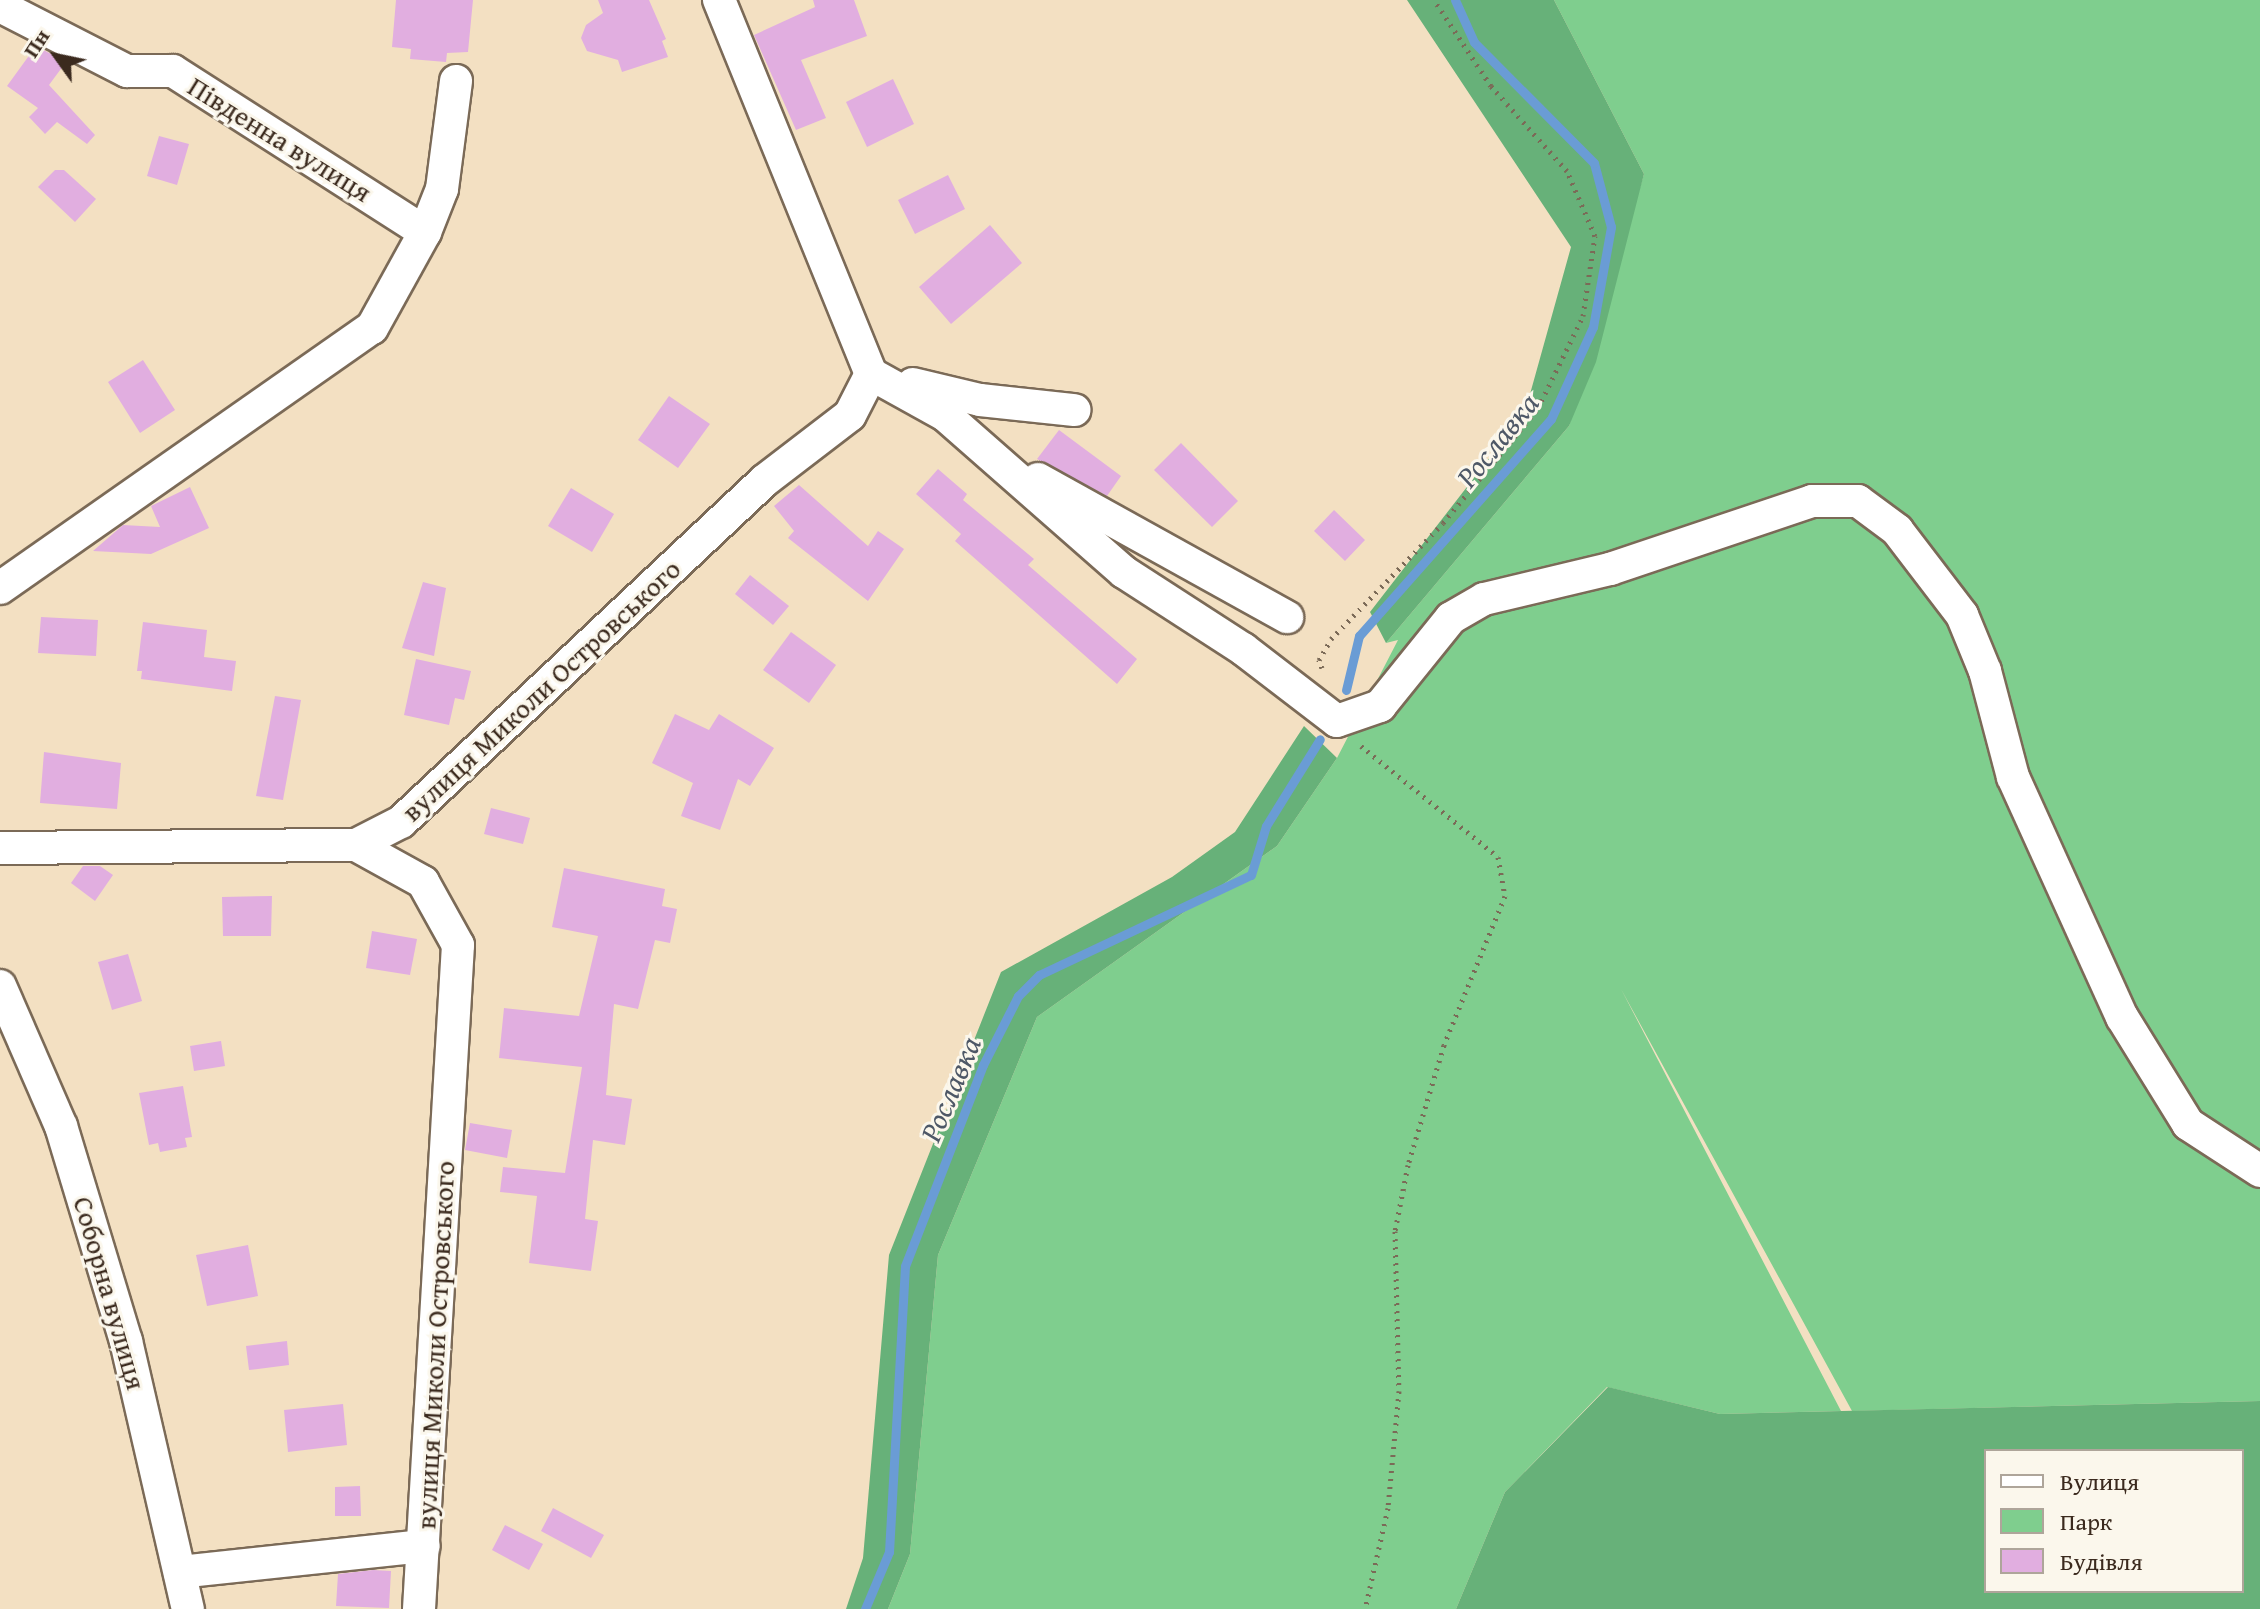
<!DOCTYPE html>
<html>
<head>
<meta charset="utf-8">
<style>
  body { margin:0 }
  #map { position:relative; width:2260px; height:1609px; overflow:hidden; background:#f3e0c2; font-family:"Gentium Book Plus",serif }
  div>[style] { position:absolute }
  .green>* { inset:0; background:#7fce8e }
  .forest>* { inset:0; background:#67b179 }
  .stream>* { height:9px; margin:-4.5px; padding:0 4.5px; transform-origin:4.5px; border-radius:4.5px; background:#6a9cd5 }
  .building>* { inset:0; background:#e1aee0 }
  .path>* { height:5px; margin-top:-2.5px; transform-origin:0; background:repeating-linear-gradient(90deg,#7b6a57 0 2px,transparent 0 8px) }
  .roads { filter:drop-shadow(2px 0 #7b6a57) drop-shadow(-2px 0 #7b6a57) drop-shadow(0 2px #7b6a57) drop-shadow(0 -2px #7b6a57) }
  .minor>* { height:32px; margin:-16px; padding:0 16px; transform-origin:16px; border-radius:16px; background:#fff }
  span { translate:-50% -50%; white-space:nowrap; text-align:center; line-height:1.15; -webkit-text-stroke:6px #fbf7ec; paint-order:stroke }
  .street-label { font-size:28px; color:#3b2a1e }
  .water-label { font-size:30px; color:#4e5867; font-style:italic }
  .legend { position:absolute; left:1984px; top:1449px; width:260px; height:144px; box-sizing:border-box; background:#fbf7ec; border:2px solid #aea59a; margin:0; padding:10px 14px; list-style:none; font-size:24px; color:#3b2a1e }
  .legend li { display:flex; align-items:center; gap:16px; height:40px }
  .legend b { width:40px; border:2px solid #aea59a }
  .north { position:absolute; left:16px; top:16px; width:80px; height:80px; -webkit-text-stroke:6px #fbf7ec; paint-order:stroke; rotate:303deg; font-size:22px; font-weight:700; line-height:32px; text-align:center; color:#3b2a1e }
  .north::after { content:''; display:block; margin:auto; width:28px; height:36px; background:#3b2a1e; clip-path:polygon(50% 0,100% 100%,50% 72%,0 100%) }
</style>
</head>
<body>
<div id="map">
  <div class="green">
    <div style="clip-path:polygon(1554px 0,2260px 0,2260px 1401px,1852px 1411px,1621px 989px,1841px 1411px,1720px 1414px,1607px 1387px,1505px 1492px,1456px 1609px,888px 1609px,910px 1554px,938px 1255px,1037px 1017px,1277px 846px,1337px 758px,1398px 640px,1386px 643px,1569px 426px,1644px 174px)"></div>
  </div>
  <div class="forest">
    <div style="clip-path:polygon(1407px 0,1554px 0,1644px 174px,1596px 362px,1569px 426px,1386px 643px,1370px 612px,1525px 412px,1571px 247px)"></div>
    <div style="clip-path:polygon(1304px 726px,1337px 758px,1277px 846px,1037px 1017px,938px 1255px,910px 1554px,888px 1609px,846px 1609px,863px 1558px,889px 1255px,1001px 972px,1172px 877px,1235px 832px)"></div>
    <div style="clip-path:polygon(evenodd,1608px 1387px,1720px 1414px,2260px 1401px,2260px 1609px,1456px 1609px,1505px 1492px,1608px 1387px,1986px 1451px,2242px 1451px,2242px 1591px,1986px 1591px,1986px 1451px)"></div>
  </div>
  <div class="stream">
    <div style="left:1346px;top:690px;width:56px;rotate:-76.5deg"></div>
    <div style="left:1359px;top:636px;width:290px;rotate:-48.5deg"></div>
    <div style="left:1551px;top:419px;width:101px;rotate:-65.5deg"></div>
    <div style="left:1593px;top:327px;width:102px;rotate:-79.8deg"></div>
    <div style="left:1611px;top:227px;width:66px;rotate:-104.9deg"></div>
    <div style="left:1594px;top:163px;width:170px;rotate:-134.8deg"></div>
    <div style="left:1474px;top:42px;width:46px;rotate:-114.3deg"></div>
    <div style="left:865px;top:1609px;width:62px;rotate:-67.2deg"></div>
    <div style="left:889px;top:1552px;width:286px;rotate:-86.8deg"></div>
    <div style="left:905px;top:1266px;width:216px;rotate:-68.8deg"></div>
    <div style="left:983px;top:1065px;width:77px;rotate:-63.1deg"></div>
    <div style="left:1018px;top:996px;width:30px;rotate:-45deg"></div>
    <div style="left:1039px;top:975px;width:234px;rotate:-25.3deg"></div>
    <div style="left:1251px;top:875px;width:51px;rotate:-73deg"></div>
    <div style="left:1266px;top:826px;width:102px;rotate:-58.2deg"></div>
  </div>
  <div class="building">
    <div style="clip-path:polygon(396px 0,473px 0,468px 52px,447px 53px,446px 62px,410px 59px,411px 49px,392px 47px)"></div>
    <div style="clip-path:polygon(598px 0,649px 0,666px 39px,662px 41px,668px 57px,622px 72px,618px 60px,587px 51px,581px 38px,586px 25px,603px 13px)"></div>
    <div style="clip-path:polygon(813px 0,854px 0,867px 36px,801px 60px,826px 118px,796px 130px,754px 35px,815px 7px)"></div>
    <div style="clip-path:polygon(36px 46px,66px 62px,49px 85px,95px 135px,87px 144px,57px 122px,45px 134px,29px 117px,38px 108px,7px 86px)"></div>
    <div style="clip-path:polygon(893px 79px,914px 124px,867px 147px,846px 102px)"></div>
    <div style="clip-path:polygon(159px 136px,189px 144px,177px 185px,147px 176px)"></div>
    <div style="clip-path:polygon(55px 170px,64px 170px,96px 199px,75px 222px,38px 187px)"></div>
    <div style="clip-path:polygon(948px 175px,965px 209px,915px 234px,898px 200px)"></div>
    <div style="clip-path:polygon(990px 225px,1022px 263px,951px 324px,919px 287px)"></div>
    <div style="clip-path:polygon(143px 360px,175px 410px,140px 433px,108px 382px)"></div>
    <div style="clip-path:polygon(669px 396px,710px 424px,678px 468px,638px 440px)"></div>
    <div style="clip-path:polygon(1059px 430px,1121px 476px,1107px 496px,1037px 459px)"></div>
    <div style="clip-path:polygon(1181px 443px,1238px 501px,1212px 527px,1154px 470px)"></div>
    <div style="clip-path:polygon(938px 469px,967px 494px,963px 500px,1034px 559px,1028px 565px,1137px 659px,1117px 684px,955px 541px,961px 534px,916px 494px)"></div>
    <div style="clip-path:polygon(799px 485px,868px 546px,878px 531px,904px 549px,868px 601px,788px 538px,794px 531px,774px 506px)"></div>
    <div style="clip-path:polygon(190px 487px,209px 528px,151px 554px,93px 551px,123px 525px,160px 527px,151px 506px)"></div>
    <div style="clip-path:polygon(571px 488px,614px 514px,592px 552px,548px 526px)"></div>
    <div style="clip-path:polygon(1334px 510px,1365px 540px,1345px 561px,1314px 531px)"></div>
    <div style="clip-path:polygon(750px 575px,789px 606px,773px 625px,735px 594px)"></div>
    <div style="clip-path:polygon(423px 582px,446px 588px,434px 656px,402px 648px)"></div>
    <div style="clip-path:polygon(41px 617px,98px 620px,96px 656px,38px 653px)"></div>
    <div style="clip-path:polygon(143px 622px,207px 630px,204px 657px,236px 661px,232px 691px,141px 679px,142px 671px,137px 671px)"></div>
    <div style="clip-path:polygon(791px 632px,836px 665px,809px 703px,763px 670px)"></div>
    <div style="clip-path:polygon(416px 659px,471px 671px,464px 700px,455px 698px,449px 725px,404px 715px)"></div>
    <div style="clip-path:polygon(275px 696px,301px 700px,283px 800px,256px 796px)"></div>
    <div style="clip-path:polygon(675px 714px,709px 730px,719px 714px,774px 748px,750px 786px,738px 779px,720px 830px,681px 816px,693px 783px,652px 763px)"></div>
    <div style="clip-path:polygon(44px 752px,121px 763px,117px 809px,40px 803px)"></div>
    <div style="clip-path:polygon(491px 808px,530px 818px,523px 844px,484px 834px)"></div>
    <div style="clip-path:polygon(83px 866px,100px 866px,113px 875px,95px 901px,71px 883px)"></div>
    <div style="clip-path:polygon(564px 868px,665px 889px,662px 906px,677px 909px,670px 943px,655px 940px,638px 1009px,614px 1004px,606px 1095px,632px 1099px,625px 1145px,593px 1140px,585px 1219px,598px 1221px,591px 1271px,529px 1263px,537px 1196px,500px 1192px,503px 1167px,565px 1173px,582px 1067px,499px 1058px,504px 1008px,579px 1016px,598px 936px,552px 927px)"></div>
    <div style="clip-path:polygon(272px 896px,271px 936px,223px 936px,222px 897px)"></div>
    <div style="clip-path:polygon(372px 931px,417px 939px,410px 975px,366px 968px)"></div>
    <div style="clip-path:polygon(128px 954px,142px 1001px,112px 1010px,98px 962px)"></div>
    <div style="clip-path:polygon(221px 1041px,225px 1066px,194px 1071px,190px 1046px)"></div>
    <div style="clip-path:polygon(183px 1086px,192px 1137px,185px 1138px,187px 1147px,160px 1152px,158px 1143px,149px 1145px,139px 1093px)"></div>
    <div style="clip-path:polygon(470px 1123px,512px 1130px,507px 1158px,465px 1150px)"></div>
    <div style="clip-path:polygon(248px 1245px,258px 1296px,207px 1306px,196px 1255px)"></div>
    <div style="clip-path:polygon(287px 1341px,289px 1365px,249px 1370px,246px 1346px)"></div>
    <div style="clip-path:polygon(343px 1404px,347px 1445px,288px 1452px,284px 1410px)"></div>
    <div style="clip-path:polygon(360px 1486px,361px 1516px,335px 1516px,335px 1487px)"></div>
    <div style="clip-path:polygon(553px 1508px,604px 1535px,591px 1558px,541px 1531px)"></div>
    <div style="clip-path:polygon(505px 1525px,543px 1544px,529px 1570px,492px 1550px)"></div>
    <div style="clip-path:polygon(373px 1570px,391px 1571px,389px 1608px,336px 1606px,338px 1574px)"></div>
  </div>
  <div class="path">
    <div style="left:1322px;top:668px;width:9px;rotate:-111deg"></div>
    <div style="left:1319px;top:660px;width:24px;rotate:-60deg"></div>
    <div style="left:1331px;top:639px;width:161px;rotate:-46deg"></div>
    <div style="left:1443px;top:523px;width:149px;rotate:-50.4deg"></div>
    <div style="left:1538px;top:408px;width:102px;rotate:-63.9deg"></div>
    <div style="left:1583px;top:316px;width:81px;rotate:-81.5deg"></div>
    <div style="left:1595px;top:236px;width:71px;rotate:-113.3deg"></div>
    <div style="left:1567px;top:171px;width:114px;rotate:-131.8deg"></div>
    <div style="left:1491px;top:86px;width:103px;rotate:-123.5deg"></div>
    <div style="left:1361px;top:746px;width:176px;rotate:39deg"></div>
    <div style="left:1498px;top:857px;width:40px;rotate:80deg"></div>
    <div style="left:1505px;top:896px;width:161px;rotate:112.3deg"></div>
    <div style="left:1444px;top:1045px;width:125px;rotate:106.7deg"></div>
    <div style="left:1408px;top:1165px;width:67px;rotate:101.1deg"></div>
    <div style="left:1395px;top:1231px;width:160px;rotate:88.6deg"></div>
    <div style="left:1399px;top:1391px;width:118px;rotate:95.4deg"></div>
    <div style="left:1388px;top:1508px;width:104px;rotate:102.8deg"></div>
  </div>
  <div class="roads">
    <div class="minor">
      <div style="left:0;top:6px;width:143px;rotate:27.1deg"></div>
      <div style="left:127px;top:71px;width:46px"></div>
      <div style="left:173px;top:71px;width:299px;rotate:32.6deg"></div>
      <div style="left:871px;top:374px;width:85px;rotate:29deg"></div>
      <div style="left:945px;top:415px;width:238px;rotate:41.3deg"></div>
      <div style="left:1124px;top:572px;width:142px;rotate:32.9deg"></div>
      <div style="left:1243px;top:649px;width:118px;rotate:37.5deg"></div>
      <div style="left:1337px;top:721px;width:46px;rotate:-19.2deg"></div>
      <div style="left:1380px;top:706px;width:113px;rotate:-51.1deg"></div>
      <div style="left:1451px;top:618px;width:38px;rotate:-30deg"></div>
      <div style="left:1484px;top:599px;width:130px;rotate:-13.4deg"></div>
      <div style="left:1610px;top:569px;width:213px;rotate:-18.6deg"></div>
      <div style="left:1812px;top:501px;width:46px"></div>
      <div style="left:1858px;top:501px;width:49px;rotate:36.6deg"></div>
      <div style="left:1897px;top:530px;width:107px;rotate:52.6deg"></div>
      <div style="left:1962px;top:615px;width:61px;rotate:67.7deg"></div>
      <div style="left:1985px;top:671px;width:110px;rotate:75.2deg"></div>
      <div style="left:2013px;top:777px;width:264px;rotate:65.6deg"></div>
      <div style="left:2122px;top:1017px;width:126px;rotate:58.3deg"></div>
      <div style="left:2188px;top:1124px;width:86px;rotate:33.1deg"></div>
      <div style="left:913px;top:384px;width:69px;rotate:13.4deg"></div>
      <div style="left:980px;top:400px;width:95px;rotate:6.1deg"></div>
      <div style="left:1038px;top:479px;width:285px;rotate:29deg"></div>
      <div style="left:0;top:588px;width:454px;rotate:-35deg"></div>
      <div style="left:372px;top:328px;width:110px;rotate:-61.1deg"></div>
      <div style="left:425px;top:232px;width:46px;rotate:-68.4deg"></div>
      <div style="left:442px;top:189px;width:109px;rotate:-82.6deg"></div>
      <div style="left:0;top:848px;width:356px;rotate:-0.5deg"></div>
      <div style="left:0;top:986px;width:153px;rotate:66.5deg"></div>
      <div style="left:61px;top:1126px;width:225px;rotate:73.2deg"></div>
      <div style="left:126px;top:1341px;width:275px;rotate:77deg"></div>
      <div style="left:180px;top:1572px;width:245px;rotate:-6.1deg"></div>
      <div style="left:419px;top:1609px;width:665px;rotate:-86.64deg"></div>
      <div style="left:458px;top:945px;width:72px;rotate:-119.1deg"></div>
      <div style="left:423px;top:882px;width:77px;rotate:-151.1deg"></div>
      <div style="left:356px;top:845px;width:51px;rotate:-27.1deg"></div>
      <div style="left:401px;top:822px;width:498px;rotate:-43.2deg"></div>
      <div style="left:764px;top:481px;width:108px;rotate:-37.5deg"></div>
      <div style="left:850px;top:415px;width:46px;rotate:-62.9deg"></div>
      <div style="left:871px;top:374px;width:404px;rotate:-112.1deg"></div>
    </div>
  </div>
  <div class="street-label">
    <span style="left:280px;top:139px;rotate:32deg">Південна вулиця</span>
    <span style="left:541px;top:690px;rotate:-43deg">вулиця Миколи Островського</span>
    <span style="left:110px;top:1293px;rotate:74deg">Соборна вулиця</span>
    <span style="left:435px;top:1345px;rotate:-87deg">вулиця Миколи Островського</span>
  </div>
  <div class="water-label">
    <span style="left:1497px;top:440px;rotate:-51deg">Рославка</span>
    <span style="left:950px;top:1089px;rotate:-67deg">Рославка</span>
  </div>
  <ul class="legend">
  <li><b style="height:10px;background:#fff"></b>Вулиця</li>
  <li><b style="height:22px;background:#7fce8e"></b>Парк</li>
  <li><b style="height:22px;background:#e1aee0"></b>Будівля</li>
  </ul>
  <div class="north">Пн</div>
</div>
</body>
</html>
